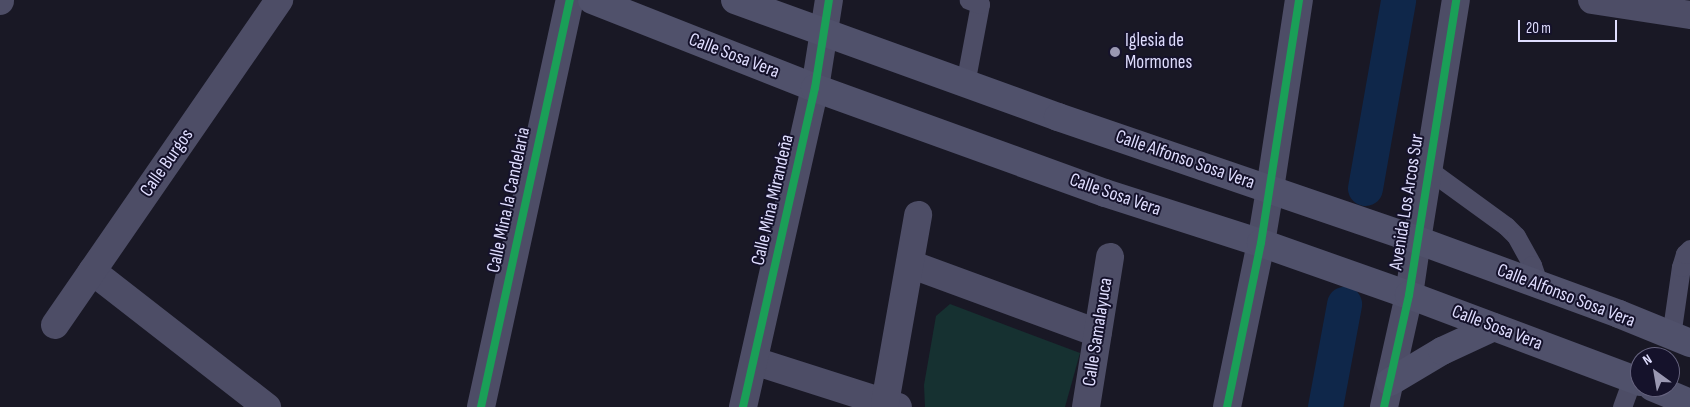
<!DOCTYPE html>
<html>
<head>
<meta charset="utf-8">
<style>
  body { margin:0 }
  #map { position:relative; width:1690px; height:407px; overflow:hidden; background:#191825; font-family:"Sofia Sans Condensed",sans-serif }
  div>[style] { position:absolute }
  .green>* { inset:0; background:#163131 }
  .canal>* { height:35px; margin:-17.5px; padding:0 17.5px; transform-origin:17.5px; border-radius:17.5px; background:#0f274a }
  .service>* { height:19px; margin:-9.5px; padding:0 9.5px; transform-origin:9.5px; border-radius:9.5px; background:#4d4d66 }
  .minor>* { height:28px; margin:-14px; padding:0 14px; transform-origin:14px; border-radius:14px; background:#4d4d66 }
  .tertiary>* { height:28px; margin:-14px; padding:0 14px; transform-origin:14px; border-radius:14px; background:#4d4d66 }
  .secondary>* { height:28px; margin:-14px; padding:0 14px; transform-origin:14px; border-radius:14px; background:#50516b }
  .cycleway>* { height:8px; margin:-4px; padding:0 4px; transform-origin:4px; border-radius:4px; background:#1a9f57 }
  .dots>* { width:14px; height:14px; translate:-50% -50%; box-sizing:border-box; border:2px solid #15122b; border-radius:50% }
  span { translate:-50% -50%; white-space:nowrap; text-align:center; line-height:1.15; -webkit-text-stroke:4px #15122b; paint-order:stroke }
  .poi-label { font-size:19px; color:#dfddfe }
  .left { translate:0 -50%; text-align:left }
  .street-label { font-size:19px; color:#dfddfe }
  .north { position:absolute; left:1630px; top:347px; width:50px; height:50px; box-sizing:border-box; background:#15122b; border:1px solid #66637f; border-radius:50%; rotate:328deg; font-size:14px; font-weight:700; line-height:20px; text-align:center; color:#dfddfe }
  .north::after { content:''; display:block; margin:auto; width:18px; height:22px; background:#9a98b2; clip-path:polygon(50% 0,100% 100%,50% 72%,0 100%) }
  .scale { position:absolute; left:1518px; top:20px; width:99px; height:22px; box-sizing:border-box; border:2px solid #dfddfe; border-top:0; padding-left:6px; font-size:15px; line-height:18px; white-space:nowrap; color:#dfddfe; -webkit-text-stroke:4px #15122b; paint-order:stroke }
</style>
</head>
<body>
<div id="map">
  <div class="green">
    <div style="clip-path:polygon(950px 304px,1080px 353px,1065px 407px,925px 407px,924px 385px,936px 316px)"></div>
  </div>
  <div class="canal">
    <div style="left:1365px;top:188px;width:191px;rotate:-80deg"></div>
    <div style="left:1325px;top:407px;width:105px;rotate:-79.5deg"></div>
  </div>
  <div class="service">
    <div style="left:965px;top:84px;width:81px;rotate:-79.4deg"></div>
    <div style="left:980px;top:4px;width:12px;rotate:-160deg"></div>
    <div style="left:1429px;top:170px;width:95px;rotate:36deg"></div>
    <div style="left:1506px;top:226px;width:14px;rotate:45deg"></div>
    <div style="left:1516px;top:236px;width:33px;rotate:61deg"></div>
    <div style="left:1532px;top:265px;width:21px;rotate:71deg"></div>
    <div style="left:1671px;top:336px;width:70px;rotate:-81.8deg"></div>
    <div style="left:1681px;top:267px;width:14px;rotate:-73deg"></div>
    <div style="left:1685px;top:254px;width:7px;rotate:-45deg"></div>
    <div style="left:1622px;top:407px;width:30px;rotate:-70deg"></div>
  </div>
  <div class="minor">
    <div style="left:1592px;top:0;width:99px;rotate:8.7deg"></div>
    <div style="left:0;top:1px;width:1px;rotate:-90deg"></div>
    <div style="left:1270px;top:189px;width:191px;rotate:-81.3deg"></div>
    <div style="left:1417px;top:240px;width:243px;rotate:-80.8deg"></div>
    <div style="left:910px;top:264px;width:200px;rotate:20.2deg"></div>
    <div style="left:92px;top:271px;width:222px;rotate:37.9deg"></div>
    <div style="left:55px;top:325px;width:395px;rotate:-55.4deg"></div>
    <div style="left:754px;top:361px;width:151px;rotate:17.7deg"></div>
    <div style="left:885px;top:403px;width:191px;rotate:-80deg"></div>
    <div style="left:481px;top:407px;width:417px;rotate:-77.7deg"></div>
    <div style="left:743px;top:407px;width:327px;rotate:-77.3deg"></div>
    <div style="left:815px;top:88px;width:89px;rotate:-81deg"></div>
    <div style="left:1086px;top:407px;width:152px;rotate:-80.9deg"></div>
  </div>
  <div class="tertiary">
    <div style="left:1227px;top:407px;width:167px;rotate:-78.3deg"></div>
    <div style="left:1261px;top:243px;width:55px;rotate:-80.5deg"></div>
    <div style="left:1384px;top:407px;width:115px;rotate:-77.4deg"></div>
    <div style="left:1409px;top:295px;width:56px;rotate:-81.7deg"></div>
  </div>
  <div class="secondary">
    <div style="left:592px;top:0;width:240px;rotate:21.5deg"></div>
    <div style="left:815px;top:88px;width:308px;rotate:19.9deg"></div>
    <div style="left:1105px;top:193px;width:164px;rotate:17.8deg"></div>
    <div style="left:1261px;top:243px;width:157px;rotate:19.4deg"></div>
    <div style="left:1409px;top:295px;width:247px;rotate:20.6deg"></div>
    <div style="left:735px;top:0;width:344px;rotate:19.9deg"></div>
    <div style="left:1058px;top:117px;width:379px;rotate:18.9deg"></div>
    <div style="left:1417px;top:240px;width:215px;rotate:20.1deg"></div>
    <div style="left:1619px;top:314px;width:77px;rotate:22.2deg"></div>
    <div style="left:1390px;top:382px;width:61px;rotate:-30.8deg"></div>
    <div style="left:1442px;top:351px;width:57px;rotate:-24.8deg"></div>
    <div style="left:1652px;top:387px;width:41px;rotate:22.8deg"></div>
  </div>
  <div class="cycleway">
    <div style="left:481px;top:407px;width:417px;rotate:-77.7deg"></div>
    <div style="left:743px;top:407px;width:327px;rotate:-77.3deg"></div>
    <div style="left:815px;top:88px;width:89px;rotate:-81deg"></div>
    <div style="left:1227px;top:407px;width:167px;rotate:-78.3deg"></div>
    <div style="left:1261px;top:243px;width:246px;rotate:-81.1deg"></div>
    <div style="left:1384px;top:407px;width:115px;rotate:-77.4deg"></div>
    <div style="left:1409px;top:295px;width:299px;rotate:-80.9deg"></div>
  </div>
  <div class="dots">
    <div style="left:1115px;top:52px;background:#9a98b2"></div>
  </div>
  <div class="poi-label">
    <span class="left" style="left:1125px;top:52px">Iglesia de<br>Mormones</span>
  </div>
  <div class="street-label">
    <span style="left:734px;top:56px;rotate:21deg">Calle Sosa Vera</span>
    <span style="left:1185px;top:160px;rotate:19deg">Calle Alfonso Sosa Vera</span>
    <span style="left:167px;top:163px;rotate:-55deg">Calle Burgos</span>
    <span style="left:1115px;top:195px;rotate:19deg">Calle Sosa Vera</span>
    <span style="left:509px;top:200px;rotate:-78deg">Calle Mina la Candelaria</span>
    <span style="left:773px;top:200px;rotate:-77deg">Calle Mina Mirandeña</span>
    <span style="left:1407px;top:202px;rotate:-81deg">Avenida Los Arcos Sur</span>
    <span style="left:1566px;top:296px;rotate:21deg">Calle Alfonso Sosa Vera</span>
    <span style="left:1497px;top:328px;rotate:21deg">Calle Sosa Vera</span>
    <span style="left:1098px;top:332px;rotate:-81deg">Calle Samalayuca</span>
  </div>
  <div class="north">N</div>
  <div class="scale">20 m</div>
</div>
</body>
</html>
